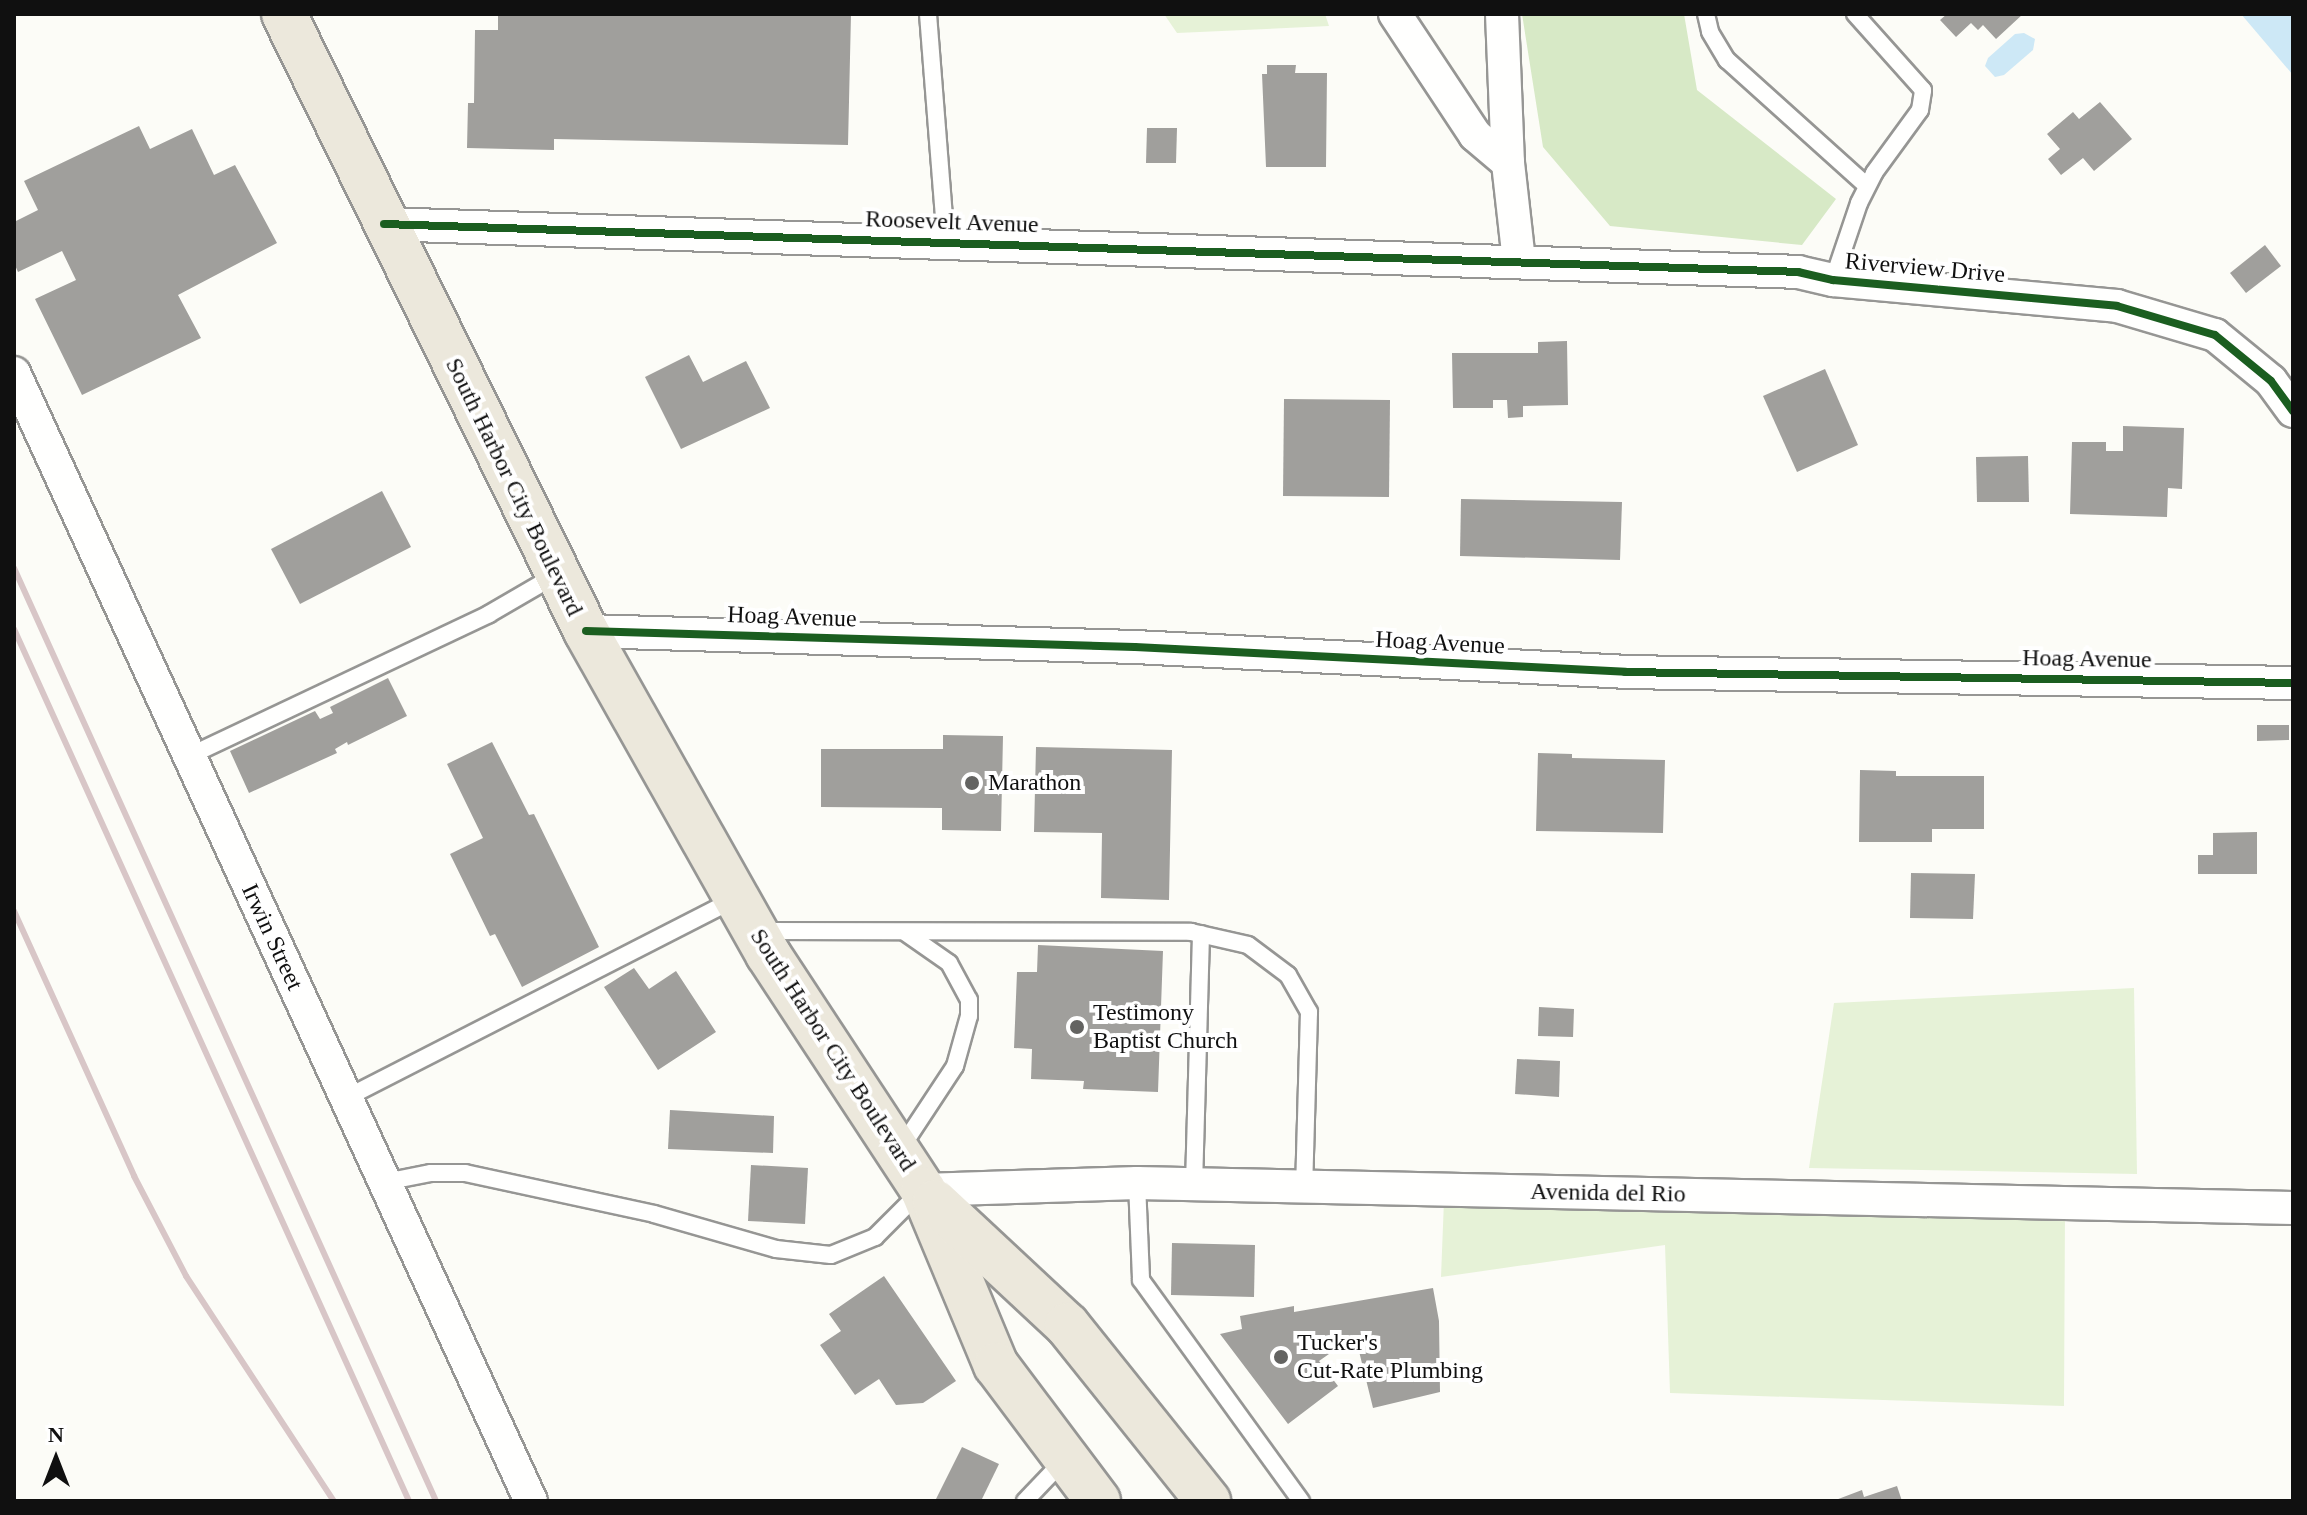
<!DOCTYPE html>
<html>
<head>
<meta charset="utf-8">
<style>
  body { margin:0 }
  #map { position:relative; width:2307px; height:1515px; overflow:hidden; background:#fcfcf7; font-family:"Times New Roman",serif }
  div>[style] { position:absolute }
  .green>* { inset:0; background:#e6f2d7 }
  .forest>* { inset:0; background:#d7e9c6 }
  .water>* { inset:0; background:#cde8f6 }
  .building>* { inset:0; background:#a09f9c }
  .roads { filter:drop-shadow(2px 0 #969694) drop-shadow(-2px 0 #969694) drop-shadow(0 2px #969694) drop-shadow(0 -2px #969694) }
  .lane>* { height:16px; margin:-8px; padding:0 8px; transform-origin:8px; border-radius:8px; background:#fffffe }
  .street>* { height:32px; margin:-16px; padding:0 16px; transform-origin:16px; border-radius:16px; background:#fffffe }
  .primary>* { height:44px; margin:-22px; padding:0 22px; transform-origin:22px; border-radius:22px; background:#ece8dc }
  .rail>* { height:6px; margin:-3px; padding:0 3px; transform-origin:3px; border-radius:3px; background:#d8c6c7 }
  .cycleway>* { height:8px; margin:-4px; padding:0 4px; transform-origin:4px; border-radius:4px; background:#1b5e20 }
  .dots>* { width:22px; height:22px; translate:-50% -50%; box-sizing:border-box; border:4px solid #fff; border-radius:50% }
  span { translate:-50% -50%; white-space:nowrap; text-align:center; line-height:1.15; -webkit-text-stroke:8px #fff; paint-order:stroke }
  .street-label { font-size:24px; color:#101010 }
  .poi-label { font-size:24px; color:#101010 }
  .left { translate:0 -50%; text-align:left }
  .frame { position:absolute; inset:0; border:16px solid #101010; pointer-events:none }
  .north { position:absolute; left:16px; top:1419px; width:80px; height:80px; -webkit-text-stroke:6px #fff; paint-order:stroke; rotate:0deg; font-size:22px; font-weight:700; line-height:32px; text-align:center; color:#101010 }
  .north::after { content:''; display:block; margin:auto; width:28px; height:36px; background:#101010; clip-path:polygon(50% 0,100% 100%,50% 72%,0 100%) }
</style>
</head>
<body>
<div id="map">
  <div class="green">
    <div style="clip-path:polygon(1164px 14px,1325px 14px,1329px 26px,1177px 33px)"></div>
    <div style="clip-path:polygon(2134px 988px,2137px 1174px,1809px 1168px,1834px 1003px)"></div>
    <div style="clip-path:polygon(1444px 1200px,2065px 1212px,2064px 1406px,1670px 1393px,1665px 1245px,1441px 1277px)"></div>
  </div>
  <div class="forest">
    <div style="clip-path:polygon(1522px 14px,1684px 14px,1697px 90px,1836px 199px,1802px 245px,1610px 226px,1543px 147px)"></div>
  </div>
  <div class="water">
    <div style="clip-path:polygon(2241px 14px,2293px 14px,2293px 75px)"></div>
    <div style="clip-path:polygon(2024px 33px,2035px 39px,2033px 50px,2004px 75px,1995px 77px,1985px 66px,1988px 58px,2015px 34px)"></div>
  </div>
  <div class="building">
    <div style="clip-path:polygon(498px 14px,851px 14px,848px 145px,554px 139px,554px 150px,467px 148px,468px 103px,474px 103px,475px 30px,498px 30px)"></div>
    <div style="clip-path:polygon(1947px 14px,2023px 14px,1996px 39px,1983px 25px,1978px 30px,1971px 23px,1956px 37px,1940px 20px)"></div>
    <div style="clip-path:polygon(1267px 65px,1296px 65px,1295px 73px,1327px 73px,1326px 167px,1266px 167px,1262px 74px,1267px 74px)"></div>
    <div style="clip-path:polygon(2100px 102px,2132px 139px,2094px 171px,2083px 158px,2061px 175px,2048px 159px,2060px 149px,2047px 134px,2073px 112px,2079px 119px)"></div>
    <div style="clip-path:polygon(139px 126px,150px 149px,192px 129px,214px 175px,235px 165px,277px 243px,178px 295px,201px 338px,82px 395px,35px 299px,76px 280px,62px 251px,18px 272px,14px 263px,14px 222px,38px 210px,24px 181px)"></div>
    <div style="clip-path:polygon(1147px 128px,1177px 128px,1176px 163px,1146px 163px)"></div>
    <div style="clip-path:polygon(2265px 245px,2281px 266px,2246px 293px,2230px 273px)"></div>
    <div style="clip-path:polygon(1567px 341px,1568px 405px,1523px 406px,1523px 417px,1508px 418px,1507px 400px,1493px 400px,1493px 408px,1453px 408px,1452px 353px,1538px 353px,1538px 342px)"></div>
    <div style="clip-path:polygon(689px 355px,703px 382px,746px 361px,770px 408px,681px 449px,645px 377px)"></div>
    <div style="clip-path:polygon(1825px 369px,1858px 445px,1797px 472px,1763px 396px)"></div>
    <div style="clip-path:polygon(1284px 399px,1390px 400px,1389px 497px,1283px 496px)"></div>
    <div style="clip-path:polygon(2123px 426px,2184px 428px,2182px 489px,2168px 488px,2167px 517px,2070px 514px,2072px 442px,2106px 442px,2106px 451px,2123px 451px)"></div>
    <div style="clip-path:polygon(2028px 456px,2029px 502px,1977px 502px,1976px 457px)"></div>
    <div style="clip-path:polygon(382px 491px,411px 547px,300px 604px,271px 549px)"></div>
    <div style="clip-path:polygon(1461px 499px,1622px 502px,1620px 560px,1460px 556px)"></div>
    <div style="clip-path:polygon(388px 678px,407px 716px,348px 745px,347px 742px,335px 749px,337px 753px,249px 793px,230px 751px,315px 711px,320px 719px,333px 713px,330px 707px)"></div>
    <div style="clip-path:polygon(2257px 725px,2289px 725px,2289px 740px,2257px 741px)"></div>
    <div style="clip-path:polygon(943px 735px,1003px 736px,1001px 831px,942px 830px,942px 808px,821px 807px,821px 749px,943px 749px)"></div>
    <div style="clip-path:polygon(492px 742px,529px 815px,534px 814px,599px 947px,522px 987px,495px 934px,490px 936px,450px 854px,483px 838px,447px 764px)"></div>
    <div style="clip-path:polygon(1036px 747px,1172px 750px,1169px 900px,1101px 898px,1102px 833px,1034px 832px)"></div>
    <div style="clip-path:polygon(1538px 753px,1572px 754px,1572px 758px,1665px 760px,1663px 833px,1536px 831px)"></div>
    <div style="clip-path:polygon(1860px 770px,1896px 771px,1896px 776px,1984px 776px,1984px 829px,1932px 829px,1932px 842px,1859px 842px)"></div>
    <div style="clip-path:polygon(2257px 832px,2257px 874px,2198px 874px,2198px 855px,2213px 855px,2213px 833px)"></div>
    <div style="clip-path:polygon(1911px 873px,1975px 874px,1973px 919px,1910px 918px)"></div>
    <div style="clip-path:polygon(1038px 945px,1163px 951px,1158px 1092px,1083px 1089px,1084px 1081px,1031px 1079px,1032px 1049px,1014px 1048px,1017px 972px,1037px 972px)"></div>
    <div style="clip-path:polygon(634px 968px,649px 989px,676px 971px,716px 1032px,658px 1070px,604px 987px)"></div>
    <div style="clip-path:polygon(1539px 1007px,1574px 1009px,1573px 1037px,1538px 1036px)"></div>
    <div style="clip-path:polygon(1517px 1059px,1560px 1061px,1559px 1097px,1515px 1094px)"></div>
    <div style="clip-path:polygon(670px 1110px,774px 1116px,773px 1153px,668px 1149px)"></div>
    <div style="clip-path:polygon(751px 1165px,808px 1168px,805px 1224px,748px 1221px)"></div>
    <div style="clip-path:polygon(1172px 1243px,1255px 1245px,1254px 1297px,1171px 1295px)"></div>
    <div style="clip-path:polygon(884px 1276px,956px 1381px,923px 1403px,896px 1405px,879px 1379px,855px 1395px,820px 1345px,841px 1331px,829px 1314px)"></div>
    <div style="clip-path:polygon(1433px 1288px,1439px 1321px,1440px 1392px,1373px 1408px,1355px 1335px,1321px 1343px,1329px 1354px,1319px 1361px,1338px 1386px,1288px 1424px,1220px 1334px,1242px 1329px,1240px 1316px,1294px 1306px,1294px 1312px)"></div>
    <div style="clip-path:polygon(962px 1447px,999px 1464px,981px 1501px,935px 1501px)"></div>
    <div style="clip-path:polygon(1897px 1486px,1902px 1501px,1833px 1501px,1862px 1490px,1864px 1497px)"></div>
  </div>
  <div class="roads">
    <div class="lane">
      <div style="left:928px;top:14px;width:229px;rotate:85.5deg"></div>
      <div style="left:1706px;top:14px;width:18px;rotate:77deg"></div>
      <div style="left:1710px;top:32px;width:33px;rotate:59deg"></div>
      <div style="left:1727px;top:60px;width:188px;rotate:42deg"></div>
      <div style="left:1833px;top:280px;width:81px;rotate:-71.3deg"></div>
      <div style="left:1859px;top:203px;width:34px;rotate:-63deg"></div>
      <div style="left:1874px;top:173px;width:78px;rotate:-53.9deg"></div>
      <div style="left:1920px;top:110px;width:20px;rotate:-81deg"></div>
      <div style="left:1923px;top:90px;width:102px;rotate:-131.8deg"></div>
      <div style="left:189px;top:756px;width:332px;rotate:-25.3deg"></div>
      <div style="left:489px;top:614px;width:78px;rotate:-30.2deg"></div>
      <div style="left:761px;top:931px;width:430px;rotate:0.1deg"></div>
      <div style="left:1191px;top:932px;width:58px;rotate:12.8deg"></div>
      <div style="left:1248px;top:945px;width:50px;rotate:36.9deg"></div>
      <div style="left:1288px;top:975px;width:43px;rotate:60.4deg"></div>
      <div style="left:1309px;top:1012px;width:175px;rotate:91.6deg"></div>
      <div style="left:346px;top:1098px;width:438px;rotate:-27.1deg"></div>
      <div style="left:899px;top:1151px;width:102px;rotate:-56.6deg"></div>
      <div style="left:955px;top:1066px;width:52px;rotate:-74.4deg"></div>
      <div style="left:969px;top:1016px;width:16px;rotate:-90deg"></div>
      <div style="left:969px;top:1000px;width:42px;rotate:-118.4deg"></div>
      <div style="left:949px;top:963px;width:52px;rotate:-145.1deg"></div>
      <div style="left:385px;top:1182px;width:47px;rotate:-11.1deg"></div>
      <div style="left:431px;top:1173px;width:34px"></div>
      <div style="left:465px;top:1173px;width:193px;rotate:12.2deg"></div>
      <div style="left:654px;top:1214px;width:127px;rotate:16deg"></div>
      <div style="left:776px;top:1249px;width:55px;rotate:6.2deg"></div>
      <div style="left:831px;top:1255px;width:48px;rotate:-22.2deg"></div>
      <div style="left:875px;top:1237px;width:62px;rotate:-45deg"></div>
      <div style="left:1137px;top:1183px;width:97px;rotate:87.6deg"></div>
      <div style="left:1141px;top:1280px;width:273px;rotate:54.1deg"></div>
      <div style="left:1194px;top:1185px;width:251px;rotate:-88.4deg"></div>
      <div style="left:1025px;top:1501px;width:58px;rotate:-46.4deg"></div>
    </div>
    <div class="street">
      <div style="left:1395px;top:14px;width:145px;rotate:56.5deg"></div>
      <div style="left:1475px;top:135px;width:43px;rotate:40.3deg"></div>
      <div style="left:1502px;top:14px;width:149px;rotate:87.7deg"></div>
      <div style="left:1508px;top:163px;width:99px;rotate:83.6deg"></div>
      <div style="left:384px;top:224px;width:1415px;rotate:1.94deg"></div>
      <div style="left:1798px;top:272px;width:36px;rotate:13deg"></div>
      <div style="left:1833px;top:280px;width:285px;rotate:5.2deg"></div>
      <div style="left:2117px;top:306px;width:102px;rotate:16.5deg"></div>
      <div style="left:2215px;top:335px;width:72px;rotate:39.4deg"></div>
      <div style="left:2271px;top:381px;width:37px;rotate:54deg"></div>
      <div style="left:14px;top:373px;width:1241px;rotate:65.38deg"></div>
      <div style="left:586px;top:631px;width:549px;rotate:1.67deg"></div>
      <div style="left:1135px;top:647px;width:491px;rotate:2.9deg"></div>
      <div style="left:1625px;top:672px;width:668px;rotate:0.94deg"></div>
      <div style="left:923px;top:1190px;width:214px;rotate:-1.9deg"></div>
      <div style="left:1137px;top:1183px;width:1156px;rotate:1.24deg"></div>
    </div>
    <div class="primary">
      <div style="left:284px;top:14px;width:687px;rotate:63.92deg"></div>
      <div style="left:586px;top:631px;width:371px;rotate:60.6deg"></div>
      <div style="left:768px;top:954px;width:282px;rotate:56.7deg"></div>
      <div style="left:923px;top:1190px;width:190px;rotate:67.4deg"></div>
      <div style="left:996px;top:1365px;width:170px;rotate:53.1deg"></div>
      <div style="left:935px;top:1202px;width:180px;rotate:43deg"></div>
      <div style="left:1067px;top:1325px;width:226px;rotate:51.3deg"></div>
    </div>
  </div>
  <div class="rail">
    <div style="left:14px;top:568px;width:1024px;rotate:65.66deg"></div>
    <div style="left:14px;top:629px;width:957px;rotate:65.63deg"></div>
    <div style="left:14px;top:911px;width:291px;rotate:65.6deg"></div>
    <div style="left:134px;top:1176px;width:113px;rotate:62.5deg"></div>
    <div style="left:186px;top:1276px;width:269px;rotate:56.7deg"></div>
  </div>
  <div class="cycleway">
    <div style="left:384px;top:224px;width:1415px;rotate:1.94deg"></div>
    <div style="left:1798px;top:272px;width:36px;rotate:13deg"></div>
    <div style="left:1833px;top:280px;width:285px;rotate:5.2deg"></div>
    <div style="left:2117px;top:306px;width:102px;rotate:16.5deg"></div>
    <div style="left:2215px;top:335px;width:72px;rotate:39.4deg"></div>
    <div style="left:2271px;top:381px;width:37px;rotate:54deg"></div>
    <div style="left:586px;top:631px;width:549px;rotate:1.67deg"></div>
    <div style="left:1135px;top:647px;width:491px;rotate:2.9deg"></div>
    <div style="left:1625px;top:672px;width:668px;rotate:0.94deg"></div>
  </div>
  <div class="dots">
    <div style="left:972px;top:783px;background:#636361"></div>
    <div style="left:1077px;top:1027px;background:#636361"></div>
    <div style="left:1281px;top:1357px;background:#636361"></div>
  </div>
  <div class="street-label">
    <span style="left:952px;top:222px;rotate:2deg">Roosevelt Avenue</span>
    <span style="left:1925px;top:268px;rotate:5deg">Riverview Drive</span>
    <span style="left:514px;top:487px;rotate:64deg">South Harbor City Boulevard</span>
    <span style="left:792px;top:617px;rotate:2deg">Hoag Avenue</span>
    <span style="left:1440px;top:643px;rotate:3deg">Hoag Avenue</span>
    <span style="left:2087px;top:659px;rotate:1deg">Hoag Avenue</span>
    <span style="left:272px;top:937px;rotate:65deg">Irwin Street</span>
    <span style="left:833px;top:1050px;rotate:57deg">South Harbor City Boulevard</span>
    <span style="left:1608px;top:1193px;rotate:1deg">Avenida del Rio</span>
  </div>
  <div class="poi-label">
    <span class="left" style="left:988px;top:783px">Marathon</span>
    <span class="left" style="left:1093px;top:1027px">Testimony<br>Baptist Church</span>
    <span class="left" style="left:1297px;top:1357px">Tucker's<br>Cut-Rate Plumbing</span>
  </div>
  <div class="frame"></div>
  <div class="north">N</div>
</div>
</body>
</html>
